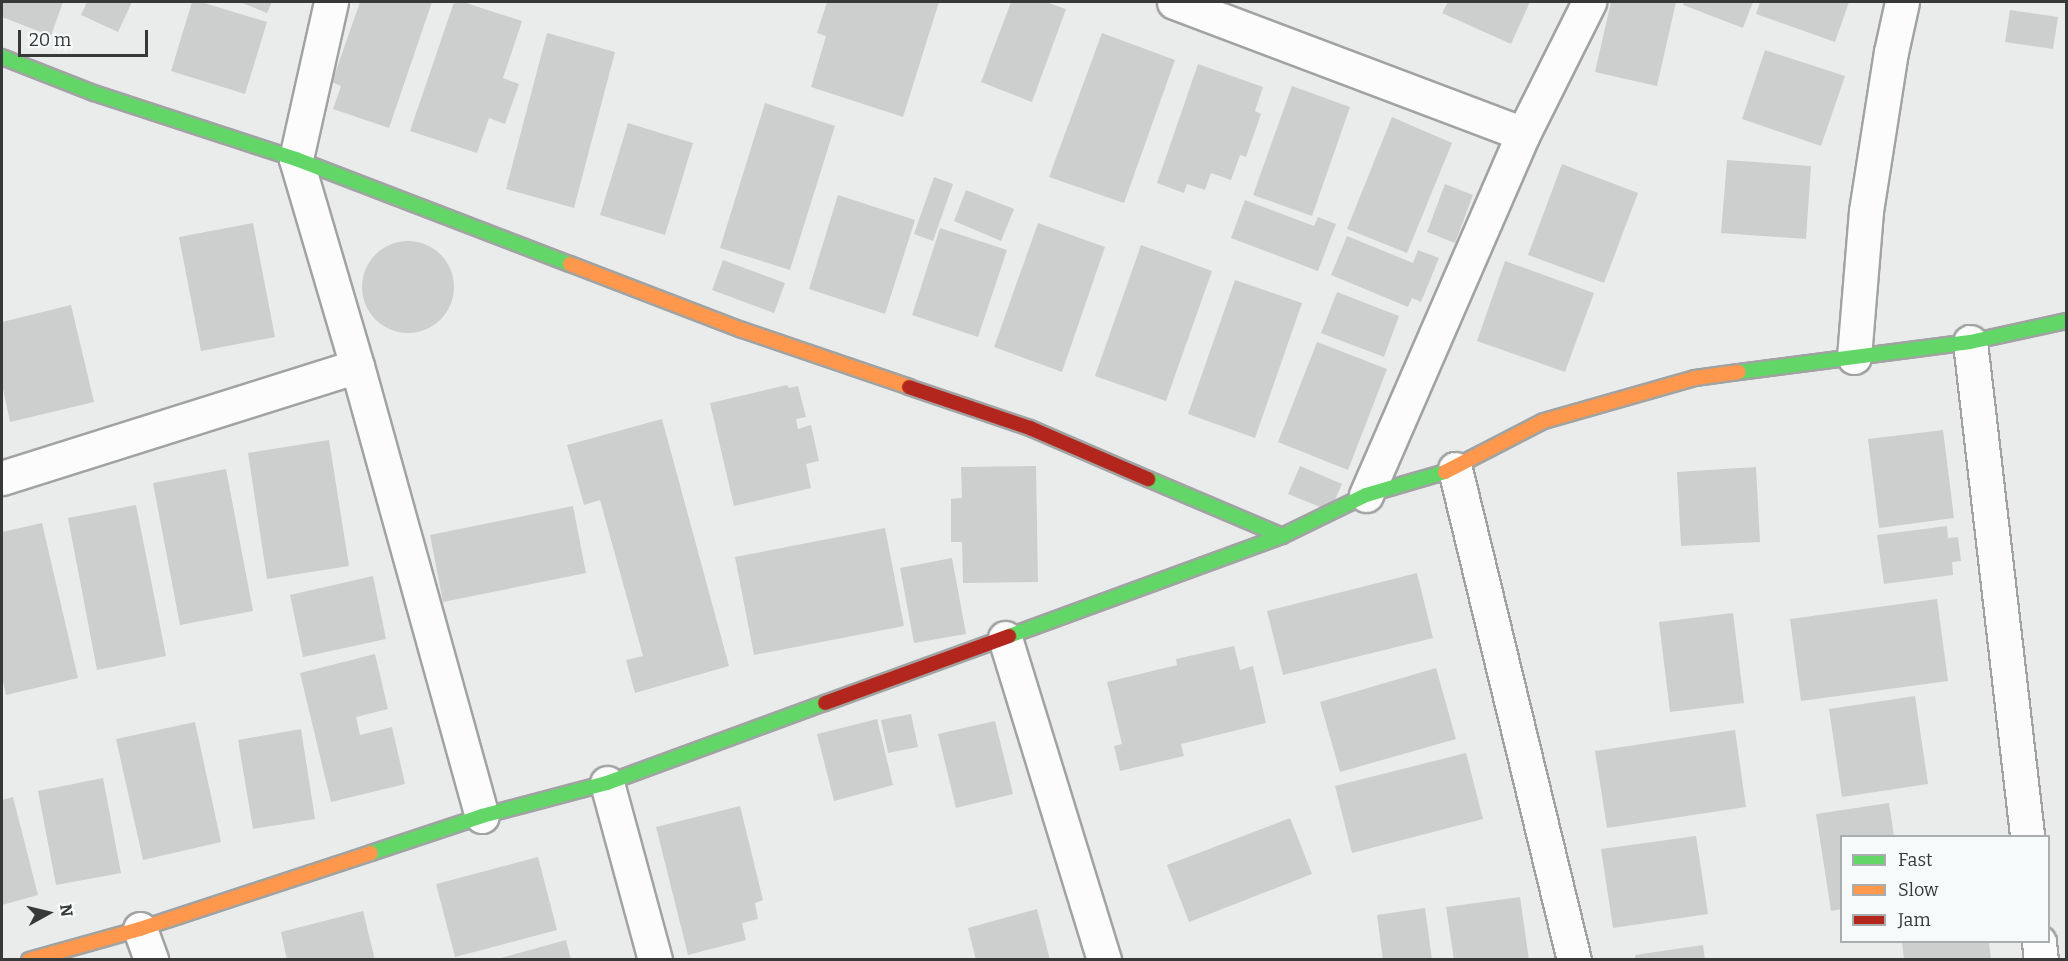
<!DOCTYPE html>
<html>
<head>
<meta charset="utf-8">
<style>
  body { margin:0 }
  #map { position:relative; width:2068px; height:961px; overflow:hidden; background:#eaecec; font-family:Bitter,serif }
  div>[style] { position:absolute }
  .building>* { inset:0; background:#cdcfcf }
  .round { border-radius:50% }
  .roads { filter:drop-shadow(2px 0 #a1a3a3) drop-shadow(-2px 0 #a1a3a3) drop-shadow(0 2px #a1a3a3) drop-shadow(0 -2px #a1a3a3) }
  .street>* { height:33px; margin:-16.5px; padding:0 16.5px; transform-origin:16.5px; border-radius:16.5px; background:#fcfcfc }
  .fast>* { height:14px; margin:-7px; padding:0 7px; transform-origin:7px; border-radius:7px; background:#63d668 }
  .slow>* { height:14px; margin:-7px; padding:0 7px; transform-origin:7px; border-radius:7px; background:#ff974d }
  .jam>* { height:14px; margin:-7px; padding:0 7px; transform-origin:7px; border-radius:7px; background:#b3261e }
  span { translate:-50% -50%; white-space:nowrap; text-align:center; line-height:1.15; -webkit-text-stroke:4.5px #f6fafb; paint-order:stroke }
  .frame { position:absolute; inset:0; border:3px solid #373939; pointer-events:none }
  .legend { position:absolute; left:1840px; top:835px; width:210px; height:108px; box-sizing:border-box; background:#f6fafb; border:2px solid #aaadad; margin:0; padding:8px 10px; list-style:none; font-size:18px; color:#373939 }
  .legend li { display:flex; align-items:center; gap:12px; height:30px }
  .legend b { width:30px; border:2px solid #aaadad }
  .north { position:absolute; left:18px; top:883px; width:60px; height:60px; -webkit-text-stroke:4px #f6fafb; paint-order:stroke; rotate:82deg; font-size:16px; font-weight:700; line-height:24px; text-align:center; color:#373939 }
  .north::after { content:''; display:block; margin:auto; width:21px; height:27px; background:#373939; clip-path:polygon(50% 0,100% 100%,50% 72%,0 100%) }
  .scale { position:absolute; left:18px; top:30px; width:130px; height:27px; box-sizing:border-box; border:3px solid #373939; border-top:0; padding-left:8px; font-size:18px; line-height:21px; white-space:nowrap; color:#373939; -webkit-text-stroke:4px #f6fafb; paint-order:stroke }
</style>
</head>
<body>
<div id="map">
  <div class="building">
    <div style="clip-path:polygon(2px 2px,63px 2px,51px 36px,2px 17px)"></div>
    <div style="clip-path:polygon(87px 2px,132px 2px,118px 32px,81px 15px)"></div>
    <div style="clip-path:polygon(192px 2px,201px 2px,267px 22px,245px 94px,171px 71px)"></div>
    <div style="clip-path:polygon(240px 2px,272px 2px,267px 13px)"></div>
    <div style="clip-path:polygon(360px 2px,432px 2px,389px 128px,333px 109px,341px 86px,332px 82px)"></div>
    <div style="clip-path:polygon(454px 2px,463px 2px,522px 21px,503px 78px,519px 84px,505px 124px,489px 118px,477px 153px,410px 131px)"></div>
    <div style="clip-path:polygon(827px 2px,939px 2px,903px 117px,811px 87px,826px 36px,817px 33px)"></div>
    <div style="clip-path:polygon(1011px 2px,1046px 2px,1066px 9px,1032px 102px,981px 82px)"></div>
    <div style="clip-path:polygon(1448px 2px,1530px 2px,1511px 44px,1442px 13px)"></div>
    <div style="clip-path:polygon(1611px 2px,1676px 2px,1657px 86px,1595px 72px)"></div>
    <div style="clip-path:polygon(1684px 2px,1753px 2px,1743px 28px,1683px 5px)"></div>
    <div style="clip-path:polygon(1760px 2px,1849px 2px,1835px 42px,1756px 14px)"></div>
    <div style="clip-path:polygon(2010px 10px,2058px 17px,2053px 49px,2005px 42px)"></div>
    <div style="clip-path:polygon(547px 33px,615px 52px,574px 208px,506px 189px)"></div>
    <div style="clip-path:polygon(1102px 33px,1175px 60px,1124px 203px,1049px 177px)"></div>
    <div style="clip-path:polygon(1765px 50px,1845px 76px,1821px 146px,1742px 119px)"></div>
    <div style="clip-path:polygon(1198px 64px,1263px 87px,1255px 111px,1261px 114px,1246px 157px,1240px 155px,1231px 180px,1211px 173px,1205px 190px,1187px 184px,1184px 193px,1157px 183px)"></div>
    <div style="clip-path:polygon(1292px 86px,1350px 107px,1312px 216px,1253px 195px)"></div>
    <div style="clip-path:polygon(765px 103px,835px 126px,790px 270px,720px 248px)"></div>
    <div style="clip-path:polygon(1392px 117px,1452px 143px,1407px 253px,1347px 229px)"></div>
    <div style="clip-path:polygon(628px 123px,693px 143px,665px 235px,600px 215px)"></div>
    <div style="clip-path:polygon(1727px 160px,1811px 166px,1806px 239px,1721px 233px)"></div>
    <div style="clip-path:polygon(1562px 164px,1638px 193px,1604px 283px,1528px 255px)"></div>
    <div style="clip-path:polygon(934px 177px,953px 184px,933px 241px,914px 234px)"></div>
    <div style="clip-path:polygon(1445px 184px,1473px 195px,1455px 243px,1427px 232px)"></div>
    <div style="clip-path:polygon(966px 190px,1014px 209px,1001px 241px,954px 221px)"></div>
    <div style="clip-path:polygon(838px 195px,915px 220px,885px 314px,809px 289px)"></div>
    <div style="clip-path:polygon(1245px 200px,1314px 226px,1318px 217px,1336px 224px,1318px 271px,1231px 238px)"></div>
    <div style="clip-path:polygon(253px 223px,275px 337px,201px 351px,179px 237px)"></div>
    <div style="clip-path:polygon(1038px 223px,1105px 247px,1062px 372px,994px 347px)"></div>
    <div style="clip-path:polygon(940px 228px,1007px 250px,978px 337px,912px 315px)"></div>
    <div style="clip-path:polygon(1347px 236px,1413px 263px,1418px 250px,1439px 258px,1421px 302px,1412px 298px,1408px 307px,1331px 275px)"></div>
    <div class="round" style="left:362px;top:241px;width:92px;height:92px"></div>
    <div style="clip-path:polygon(1141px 245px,1212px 271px,1166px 401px,1095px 376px)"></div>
    <div style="clip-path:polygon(723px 260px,785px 283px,774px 313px,712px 290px)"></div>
    <div style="clip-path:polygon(1505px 261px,1594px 293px,1565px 372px,1477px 341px)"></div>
    <div style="clip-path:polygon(1235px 280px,1302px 303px,1255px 438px,1188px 414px)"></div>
    <div style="clip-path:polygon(1337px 292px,1399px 316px,1384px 357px,1321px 333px)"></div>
    <div style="clip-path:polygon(71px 305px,94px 402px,10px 422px,2px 384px,2px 322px)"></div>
    <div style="clip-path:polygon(1317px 342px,1387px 369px,1348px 470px,1278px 442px)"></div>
    <div style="clip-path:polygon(787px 385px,789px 388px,798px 386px,806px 417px,796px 419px,798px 429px,811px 425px,819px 461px,806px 464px,811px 488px,734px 506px,710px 403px)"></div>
    <div style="clip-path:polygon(662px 419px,729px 666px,635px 693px,626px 660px,643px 656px,600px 500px,584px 505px,567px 445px)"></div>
    <div style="clip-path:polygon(1943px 430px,1954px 518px,1879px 528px,1868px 439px)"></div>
    <div style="clip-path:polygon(329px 440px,349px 566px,267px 579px,248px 453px)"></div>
    <div style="clip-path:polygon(1036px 466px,1038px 582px,963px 583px,962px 542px,951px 542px,951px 499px,962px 498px,961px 467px)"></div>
    <div style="clip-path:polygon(1300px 466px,1342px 484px,1330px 511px,1288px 494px)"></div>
    <div style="clip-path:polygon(1756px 467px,1760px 542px,1681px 546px,1677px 472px)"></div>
    <div style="clip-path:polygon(226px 469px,253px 611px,180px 625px,153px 483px)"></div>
    <div style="clip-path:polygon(136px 505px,166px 656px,97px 670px,68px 518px)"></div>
    <div style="clip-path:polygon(573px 506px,586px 573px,443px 602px,430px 535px)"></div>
    <div style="clip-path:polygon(42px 523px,78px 678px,6px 695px,2px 677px,2px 532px)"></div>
    <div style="clip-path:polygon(1947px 526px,1948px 538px,1958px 537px,1961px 561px,1952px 562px,1953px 575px,1884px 584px,1877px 535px)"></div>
    <div style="clip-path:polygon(885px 528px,904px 626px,754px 655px,735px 557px)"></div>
    <div style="clip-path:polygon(952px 558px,966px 634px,914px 643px,900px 568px)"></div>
    <div style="clip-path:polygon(1417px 573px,1433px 638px,1283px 675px,1267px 611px)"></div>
    <div style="clip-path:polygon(373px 576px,386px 639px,303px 657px,290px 595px)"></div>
    <div style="clip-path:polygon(1937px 599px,1948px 681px,1801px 701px,1790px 619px)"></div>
    <div style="clip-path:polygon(1733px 613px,1744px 703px,1670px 712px,1659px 622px)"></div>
    <div style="clip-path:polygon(1234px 646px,1240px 670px,1253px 666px,1266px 723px,1181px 744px,1184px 756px,1120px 771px,1114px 746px,1122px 744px,1107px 682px,1177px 665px,1176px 659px)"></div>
    <div style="clip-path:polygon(375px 654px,388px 709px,356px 717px,360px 735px,392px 727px,405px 784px,331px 802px,300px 673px)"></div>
    <div style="clip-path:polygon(1436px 668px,1456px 739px,1340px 772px,1320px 702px)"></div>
    <div style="clip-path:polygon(1915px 696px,1928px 784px,1842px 797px,1829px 709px)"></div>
    <div style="clip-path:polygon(911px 714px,918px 747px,888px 753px,881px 720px)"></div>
    <div style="clip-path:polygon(877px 719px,893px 785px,834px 801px,817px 734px)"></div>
    <div style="clip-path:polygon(995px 721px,1013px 794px,956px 808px,938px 734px)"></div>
    <div style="clip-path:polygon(195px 722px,221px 842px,143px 860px,116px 739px)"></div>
    <div style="clip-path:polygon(301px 729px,315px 819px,253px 829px,238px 740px)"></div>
    <div style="clip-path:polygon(1735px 730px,1746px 807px,1607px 828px,1595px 751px)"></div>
    <div style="clip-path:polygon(1466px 753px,1483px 819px,1352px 853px,1335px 786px)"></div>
    <div style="clip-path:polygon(103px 778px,121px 873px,56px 885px,38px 791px)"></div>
    <div style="clip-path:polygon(13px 797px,38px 895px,2px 905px,2px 800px)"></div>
    <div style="clip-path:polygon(1889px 803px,1894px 836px,1842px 836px,1842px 909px,1831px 911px,1816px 814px)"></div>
    <div style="clip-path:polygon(740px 806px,763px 900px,755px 903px,758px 919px,742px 923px,746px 940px,688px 955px,656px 827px)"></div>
    <div style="clip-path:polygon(1290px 818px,1312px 874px,1189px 922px,1167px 865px)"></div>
    <div style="clip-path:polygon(1696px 836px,1708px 914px,1613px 928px,1601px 849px)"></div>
    <div style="clip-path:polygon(538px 857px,557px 930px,455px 957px,436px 884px)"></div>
    <div style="clip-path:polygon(1520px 897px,1529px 960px,1454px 960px,1446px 907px)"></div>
    <div style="clip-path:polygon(1425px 908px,1432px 960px,1383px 960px,1377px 915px)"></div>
    <div style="clip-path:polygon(1037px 909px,1050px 960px,976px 960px,968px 928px)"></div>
    <div style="clip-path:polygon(363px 911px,375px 960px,287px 960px,281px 932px)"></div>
    <div style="clip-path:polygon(566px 940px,571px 960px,497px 960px,497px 959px)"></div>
    <div style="clip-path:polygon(1902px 942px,1989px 942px,1991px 960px,1904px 960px)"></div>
    <div style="clip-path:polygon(1703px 945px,1705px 960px,1635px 960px,1635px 955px)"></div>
  </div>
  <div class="roads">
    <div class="street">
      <div style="left:331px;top:2px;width:161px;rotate:102.6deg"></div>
      <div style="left:296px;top:159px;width:216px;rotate:73.6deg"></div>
      <div style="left:357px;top:366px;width:467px;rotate:74.5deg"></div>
      <div style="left:1174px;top:2px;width:373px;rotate:20.7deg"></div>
      <div style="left:1970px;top:342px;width:497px;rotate:83.4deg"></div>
      <div style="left:1854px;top:357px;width:146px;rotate:-85.3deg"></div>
      <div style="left:1866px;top:211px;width:161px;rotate:-81.1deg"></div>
      <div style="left:1891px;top:52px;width:51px;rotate:-77.6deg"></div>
      <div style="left:1455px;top:469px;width:505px;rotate:76.38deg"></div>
      <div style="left:2px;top:478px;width:372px;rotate:-17.5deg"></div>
      <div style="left:1366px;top:495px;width:394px;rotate:-66.5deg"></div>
      <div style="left:1523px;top:134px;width:148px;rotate:-63.4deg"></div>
      <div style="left:1005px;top:638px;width:337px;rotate:72.9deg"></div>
      <div style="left:607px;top:783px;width:183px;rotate:74.8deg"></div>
      <div style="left:140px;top:929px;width:33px;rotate:70deg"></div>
      <div style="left:2039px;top:942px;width:18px;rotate:84deg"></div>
    </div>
    <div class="fast">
      <div style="left:2px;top:57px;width:99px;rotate:21.4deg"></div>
      <div style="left:94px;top:93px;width:213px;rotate:18.1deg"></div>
      <div style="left:296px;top:159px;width:293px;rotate:21deg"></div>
      <div style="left:1739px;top:372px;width:233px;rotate:-7.4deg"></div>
      <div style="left:1970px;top:342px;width:98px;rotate:-12.3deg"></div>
      <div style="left:1148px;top:479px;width:146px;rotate:23deg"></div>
      <div style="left:1009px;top:636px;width:291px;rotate:-20.1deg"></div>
      <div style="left:1282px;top:536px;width:93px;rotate:-26deg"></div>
      <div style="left:1366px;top:495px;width:82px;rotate:-16.2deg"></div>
      <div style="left:371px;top:853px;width:117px;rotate:-18.4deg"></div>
      <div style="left:482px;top:816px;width:129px;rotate:-14.8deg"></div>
      <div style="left:607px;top:783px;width:232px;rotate:-20.2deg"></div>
    </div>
    <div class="slow">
      <div style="left:570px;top:264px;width:184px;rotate:21deg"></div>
      <div style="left:742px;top:330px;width:176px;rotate:18.8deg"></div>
      <div style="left:1445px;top:472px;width:111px;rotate:-27.3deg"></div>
      <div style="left:1544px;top:421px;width:157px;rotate:-15.9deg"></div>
      <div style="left:1695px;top:378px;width:44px;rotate:-7.8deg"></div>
      <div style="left:29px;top:960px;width:115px;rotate:-15.6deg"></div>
      <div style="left:140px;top:929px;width:243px;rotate:-18.2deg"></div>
    </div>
    <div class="jam">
      <div style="left:909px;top:387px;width:128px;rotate:18.7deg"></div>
      <div style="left:1030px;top:428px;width:129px;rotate:23.4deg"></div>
      <div style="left:825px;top:703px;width:196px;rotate:-20deg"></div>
    </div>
  </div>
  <div class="frame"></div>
  <ul class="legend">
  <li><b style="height:8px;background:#63d668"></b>Fast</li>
  <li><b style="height:8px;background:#ff974d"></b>Slow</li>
  <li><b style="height:8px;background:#b3261e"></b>Jam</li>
  </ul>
  <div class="north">N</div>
  <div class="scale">20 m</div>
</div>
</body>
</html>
